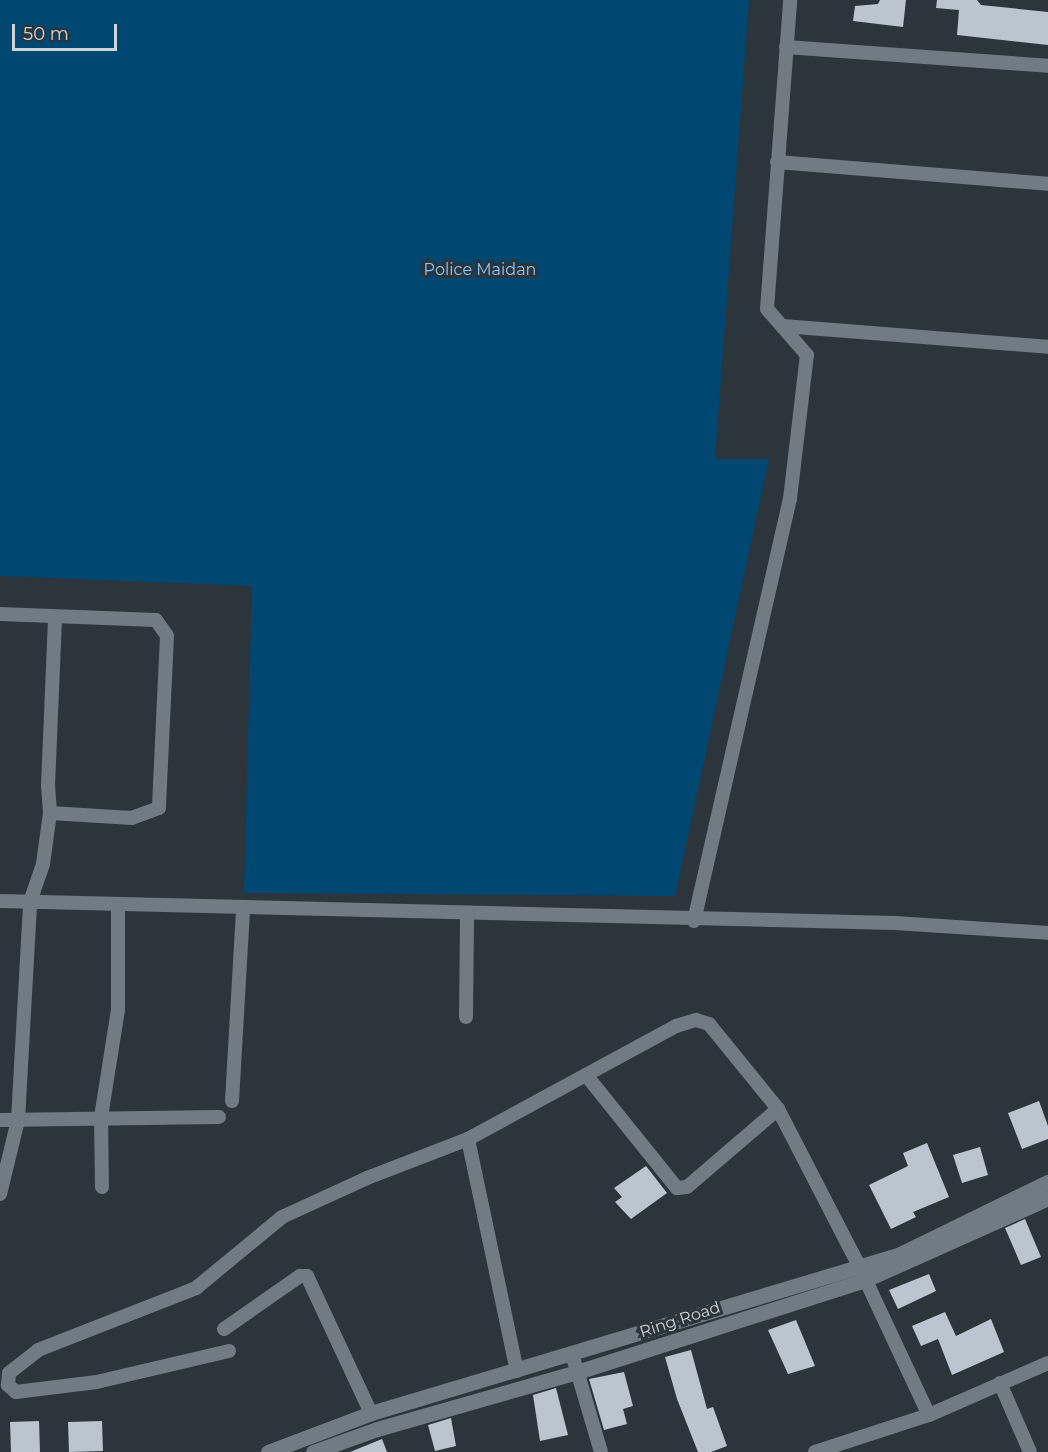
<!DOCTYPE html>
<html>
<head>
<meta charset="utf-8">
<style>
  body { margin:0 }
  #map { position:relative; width:1048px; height:1452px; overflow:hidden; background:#2c353c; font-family:Montserrat,sans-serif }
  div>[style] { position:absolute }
  .green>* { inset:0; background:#004872 }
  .building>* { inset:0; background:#bac5cf }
  .street>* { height:14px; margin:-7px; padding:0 7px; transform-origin:7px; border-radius:7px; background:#717b84 }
  .secondary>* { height:15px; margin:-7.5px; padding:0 7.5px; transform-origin:7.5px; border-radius:7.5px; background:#717b84 }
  span { translate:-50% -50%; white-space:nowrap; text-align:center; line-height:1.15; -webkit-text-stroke:6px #2c353c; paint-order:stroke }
  .park-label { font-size:16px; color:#8ac8fa }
  .street-label { font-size:16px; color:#cfd4d9 }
  .scale { position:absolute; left:12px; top:24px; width:105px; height:27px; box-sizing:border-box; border:3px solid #cfd4d9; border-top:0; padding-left:8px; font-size:18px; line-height:21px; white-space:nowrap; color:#cfd4d9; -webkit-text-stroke:4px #2c353c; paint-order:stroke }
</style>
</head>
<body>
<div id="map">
  <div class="green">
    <div style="clip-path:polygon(0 0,749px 0,715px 459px,769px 459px,675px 896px,244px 893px,252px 586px,0 576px)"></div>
  </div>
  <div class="building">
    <div style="clip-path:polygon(880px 0,906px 0,903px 27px,853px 21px,855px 6px,878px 4px)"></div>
    <div style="clip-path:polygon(937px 0,977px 0,981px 5px,1048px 12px,1048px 45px,957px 35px,959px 10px,936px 8px)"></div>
    <div style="clip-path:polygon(1039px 1101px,1048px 1126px,1048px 1139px,1022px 1149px,1008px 1113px)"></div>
    <div style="clip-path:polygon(927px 1143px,949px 1197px,913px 1212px,916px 1217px,891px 1229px,869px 1185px,908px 1166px,903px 1153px)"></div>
    <div style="clip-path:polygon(980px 1147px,988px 1175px,962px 1183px,953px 1155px)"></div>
    <div style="clip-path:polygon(646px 1166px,667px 1193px,631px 1219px,615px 1202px,622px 1197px,614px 1188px)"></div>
    <div style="clip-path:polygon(1025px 1219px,1041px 1257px,1021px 1265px,1005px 1228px)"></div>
    <div style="clip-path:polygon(929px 1274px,936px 1291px,898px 1309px,889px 1290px)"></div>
    <div style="clip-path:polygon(945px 1312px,956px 1336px,991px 1319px,1004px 1352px,952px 1375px,938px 1339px,921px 1346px,912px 1326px)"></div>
    <div style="clip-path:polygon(796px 1320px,815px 1366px,788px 1374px,768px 1330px)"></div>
    <div style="clip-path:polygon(691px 1350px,707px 1409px,713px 1407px,727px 1446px,711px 1452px,698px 1452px,677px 1399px,665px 1357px)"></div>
    <div style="clip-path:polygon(624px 1372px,633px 1406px,623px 1409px,627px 1424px,604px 1430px,589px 1379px)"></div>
    <div style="clip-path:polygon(556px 1388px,568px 1435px,540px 1441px,533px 1395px)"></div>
    <div style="clip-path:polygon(451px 1418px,456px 1446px,435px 1451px,428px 1425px)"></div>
    <div style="clip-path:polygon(39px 1421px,40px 1452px,11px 1452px,10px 1422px)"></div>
    <div style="clip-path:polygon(102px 1421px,103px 1451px,69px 1452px,68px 1422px)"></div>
    <div style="clip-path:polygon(382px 1439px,387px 1452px,350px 1452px)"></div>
  </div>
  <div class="street">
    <div style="left:786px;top:47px;width:263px;rotate:4.1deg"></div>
    <div style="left:777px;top:162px;width:272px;rotate:4.6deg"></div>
    <div style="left:783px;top:326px;width:266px;rotate:4.5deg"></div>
    <div style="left:0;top:614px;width:156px;rotate:2.2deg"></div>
    <div style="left:156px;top:620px;width:19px;rotate:55deg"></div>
    <div style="left:167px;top:636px;width:172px;rotate:92.7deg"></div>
    <div style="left:159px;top:808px;width:29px;rotate:160deg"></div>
    <div style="left:132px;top:818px;width:82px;rotate:-176.5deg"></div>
    <div style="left:0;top:901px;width:895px;rotate:1.41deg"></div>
    <div style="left:895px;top:923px;width:153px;rotate:3.7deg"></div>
    <div style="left:694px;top:921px;width:433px;rotate:-77.2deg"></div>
    <div style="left:790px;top:499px;width:145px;rotate:-83.3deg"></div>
    <div style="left:807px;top:355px;width:61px;rotate:-131deg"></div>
    <div style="left:767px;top:309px;width:310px;rotate:-85.7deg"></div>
    <div style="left:466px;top:1017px;width:102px;rotate:-89.4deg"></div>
    <div style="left:586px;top:1075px;width:145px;rotate:51.2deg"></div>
    <div style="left:677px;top:1188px;width:10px;rotate:-6deg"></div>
    <div style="left:687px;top:1187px;width:120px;rotate:-40.6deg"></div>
    <div style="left:232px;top:1101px;width:193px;rotate:-86.7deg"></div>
    <div style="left:0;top:1120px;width:219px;rotate:-0.8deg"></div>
    <div style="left:468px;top:1139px;width:237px;rotate:78.1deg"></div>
    <div style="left:102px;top:1187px;width:70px;rotate:-90.8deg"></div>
    <div style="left:101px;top:1117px;width:108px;rotate:-81deg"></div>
    <div style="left:118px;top:1010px;width:105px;rotate:-90deg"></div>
    <div style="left:0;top:1194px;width:76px;rotate:-76.3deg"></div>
    <div style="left:18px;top:1120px;width:218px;rotate:-86.8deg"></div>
    <div style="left:30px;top:902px;width:40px;rotate:-71.1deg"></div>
    <div style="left:43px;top:864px;width:51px;rotate:-82.2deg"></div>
    <div style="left:50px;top:813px;width:27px;rotate:-94deg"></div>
    <div style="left:48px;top:786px;width:167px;rotate:-87.6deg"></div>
    <div style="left:224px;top:1329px;width:93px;rotate:-34.9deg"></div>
    <div style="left:300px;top:1276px;width:7px"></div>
    <div style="left:307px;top:1276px;width:151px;rotate:65deg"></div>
    <div style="left:229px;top:1351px;width:136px;rotate:166.8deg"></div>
    <div style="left:97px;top:1382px;width:82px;rotate:173deg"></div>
    <div style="left:16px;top:1392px;width:11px;rotate:-139deg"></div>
    <div style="left:8px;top:1385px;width:12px;rotate:-85deg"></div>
    <div style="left:9px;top:1373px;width:37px;rotate:-38deg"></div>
    <div style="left:38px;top:1350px;width:170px;rotate:-21.4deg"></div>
    <div style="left:196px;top:1288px;width:112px;rotate:-39.5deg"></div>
    <div style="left:282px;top:1217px;width:94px;rotate:-24.6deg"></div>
    <div style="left:367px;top:1178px;width:108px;rotate:-21.1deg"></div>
    <div style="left:468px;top:1139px;width:237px;rotate:-28.5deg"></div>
    <div style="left:676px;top:1026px;width:21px;rotate:-17deg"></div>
    <div style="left:696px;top:1020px;width:14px;rotate:17deg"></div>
    <div style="left:709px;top:1024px;width:109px;rotate:50.9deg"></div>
    <div style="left:778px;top:1109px;width:179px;rotate:62.7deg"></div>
    <div style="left:860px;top:1268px;width:162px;rotate:64.9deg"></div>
    <div style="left:572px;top:1354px;width:102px;rotate:73.5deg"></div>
    <div style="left:1000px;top:1383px;width:75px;rotate:66.5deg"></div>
    <div style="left:815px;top:1452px;width:120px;rotate:-18deg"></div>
    <div style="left:929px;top:1415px;width:130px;rotate:-23.6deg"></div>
  </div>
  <div class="secondary">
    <div style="left:268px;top:1452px;width:110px;rotate:-20.7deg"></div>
    <div style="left:371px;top:1413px;width:550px;rotate:-16.69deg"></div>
    <div style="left:898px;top:1255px;width:167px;rotate:-26deg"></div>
    <div style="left:313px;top:1452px;width:68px;rotate:-19.8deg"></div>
    <div style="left:377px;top:1429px;width:208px;rotate:-15.9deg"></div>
    <div style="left:577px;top:1372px;width:302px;rotate:-17.7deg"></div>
    <div style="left:865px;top:1280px;width:201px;rotate:-24.1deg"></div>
  </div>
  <div class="park-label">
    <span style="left:480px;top:270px">Police Maidan</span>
  </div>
  <div class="street-label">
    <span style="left:680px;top:1320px;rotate:-18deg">Ring Road</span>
  </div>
  <div class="scale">50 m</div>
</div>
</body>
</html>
